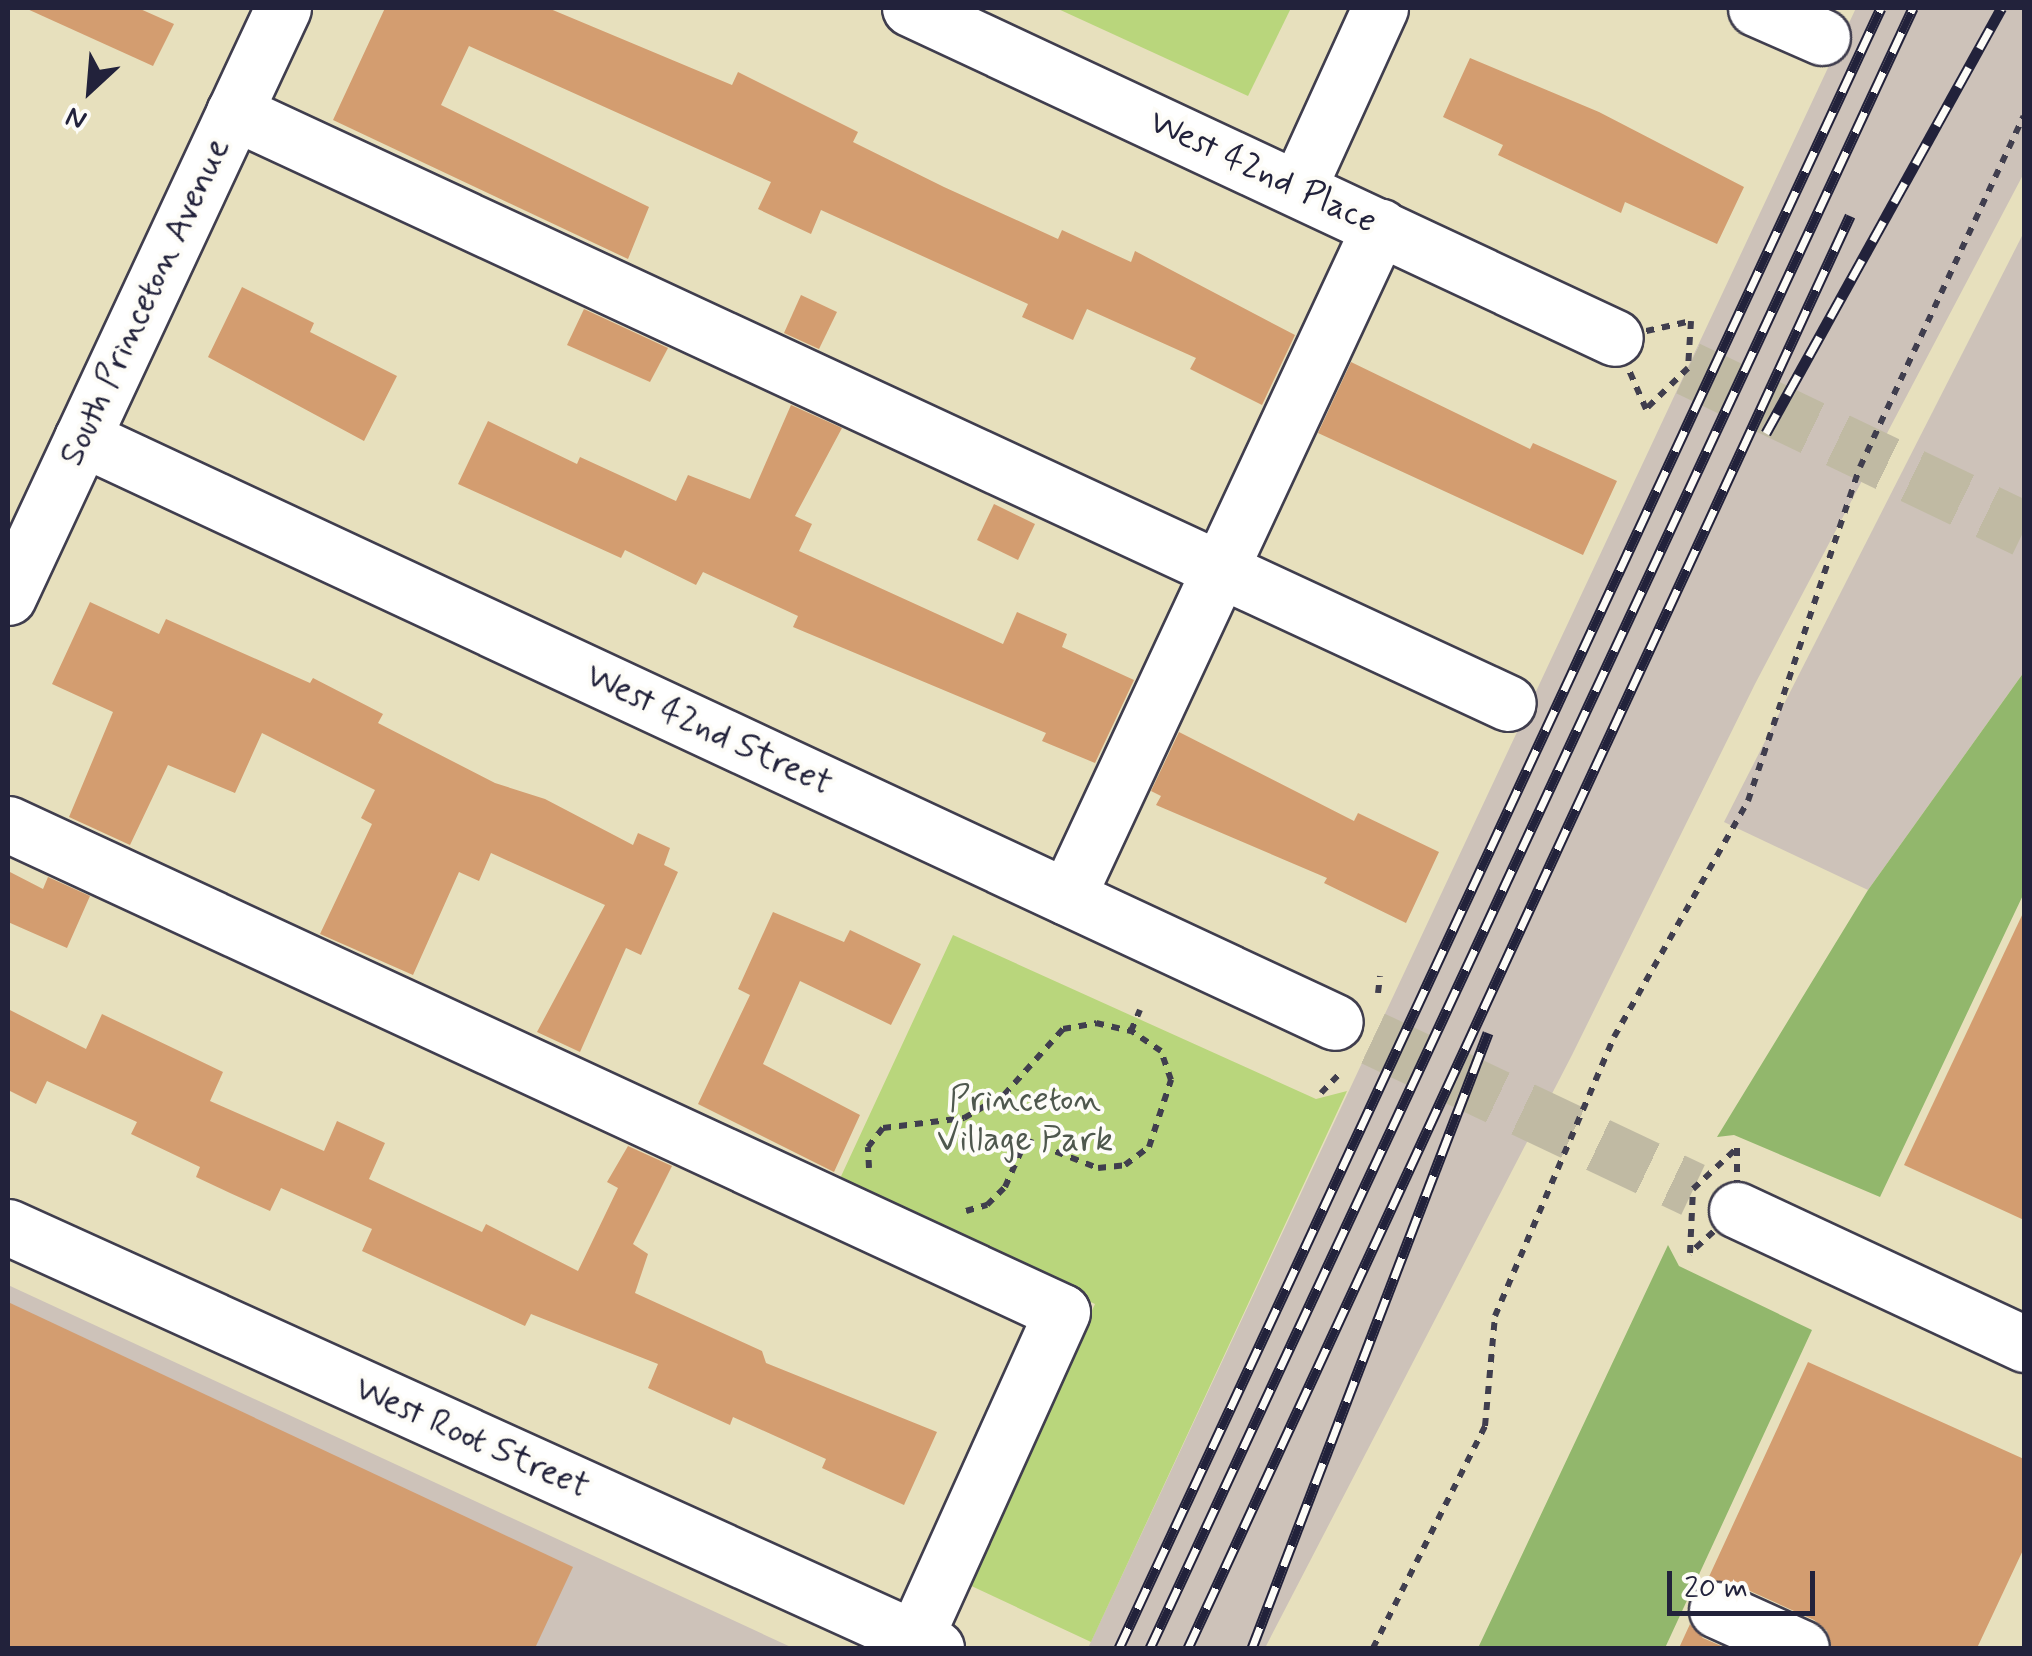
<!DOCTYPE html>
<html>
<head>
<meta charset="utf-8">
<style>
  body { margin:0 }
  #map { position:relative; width:2032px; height:1656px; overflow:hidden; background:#e7e0bd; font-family:Mynerve,sans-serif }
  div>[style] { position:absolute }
  .industrial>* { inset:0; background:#cdc2b9 }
  .green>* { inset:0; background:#b9d67c }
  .forest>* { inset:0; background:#92b76c }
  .building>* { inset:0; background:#d39d70 }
  .minor-tunnel>* { height:55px; margin-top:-27.5px; transform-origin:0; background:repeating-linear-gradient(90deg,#c0baa3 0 55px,transparent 0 83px) }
  .path>* { height:6px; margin-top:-3px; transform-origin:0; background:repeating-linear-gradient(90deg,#403e4e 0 8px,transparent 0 16px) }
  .roads { filter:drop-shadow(2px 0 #403e4e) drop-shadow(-2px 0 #403e4e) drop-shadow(0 2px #403e4e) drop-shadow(0 -2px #403e4e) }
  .minor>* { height:55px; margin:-27.5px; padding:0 27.5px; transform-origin:27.5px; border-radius:27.5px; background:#fff }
  .rail>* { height:11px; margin-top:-5.5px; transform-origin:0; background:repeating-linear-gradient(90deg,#fdfcf7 0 22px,#22223b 0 44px); box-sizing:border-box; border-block:2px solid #22223b }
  span { translate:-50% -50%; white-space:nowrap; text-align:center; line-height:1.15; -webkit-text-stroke:8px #fdfcf7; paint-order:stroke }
  .street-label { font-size:35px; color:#22223b }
  .park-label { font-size:35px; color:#4f584e }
  .frame { position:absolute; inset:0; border:10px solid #22223b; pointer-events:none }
  .north { position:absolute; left:40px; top:40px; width:100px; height:100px; -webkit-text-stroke:8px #fdfcf7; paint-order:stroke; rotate:206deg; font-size:28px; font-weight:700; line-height:40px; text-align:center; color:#22223b }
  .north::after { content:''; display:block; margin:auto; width:35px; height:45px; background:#22223b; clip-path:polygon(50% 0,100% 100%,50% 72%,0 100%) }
  .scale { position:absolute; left:1667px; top:1571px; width:148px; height:45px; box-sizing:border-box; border:5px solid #22223b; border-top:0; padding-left:12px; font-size:30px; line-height:35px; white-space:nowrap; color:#22223b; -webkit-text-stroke:8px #fdfcf7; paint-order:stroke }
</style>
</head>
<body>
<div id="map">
  <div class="industrial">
    <div style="clip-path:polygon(1856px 8px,2024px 8px,2024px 173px,1755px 684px,1572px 1055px,1265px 1648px,1088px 1648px)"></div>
    <div style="clip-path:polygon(2024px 232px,2024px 672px,1868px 890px,1724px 822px)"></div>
    <div style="clip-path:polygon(8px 1285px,793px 1648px,8px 1648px)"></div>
  </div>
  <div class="green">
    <div style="clip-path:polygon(1056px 8px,1291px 8px,1248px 96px)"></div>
    <div style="clip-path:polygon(953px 935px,1316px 1099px,1347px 1091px,1091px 1642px,965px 1583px,1095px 1304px,837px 1185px)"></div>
  </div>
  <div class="forest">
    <div style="clip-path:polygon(2024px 672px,2024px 893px,1880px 1197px,1734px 1135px,1717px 1137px,1868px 890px)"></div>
    <div style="clip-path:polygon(1668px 1245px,1679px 1266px,1812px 1330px,1665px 1648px,1478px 1648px)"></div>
  </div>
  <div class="building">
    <div style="clip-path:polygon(25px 8px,138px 8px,174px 24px,153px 66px)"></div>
    <div style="clip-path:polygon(385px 8px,548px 8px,732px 85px,738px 72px,858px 132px,853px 142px,944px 187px,1058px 239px,1062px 230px,1131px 262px,1135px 251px,1295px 335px,1262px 405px,1190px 369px,1196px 358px,1087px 309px,1073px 340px,1022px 317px,1028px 304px,821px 210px,811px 234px,758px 209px,771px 182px,469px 46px,441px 105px,649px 207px,628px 259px,333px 120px)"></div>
    <div style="clip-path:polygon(1470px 58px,1599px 112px,1744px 187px,1717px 244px,1625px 202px,1621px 213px,1498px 155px,1503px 145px,1443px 117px)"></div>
    <div style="clip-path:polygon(242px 287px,314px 323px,310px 332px,397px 376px,364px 441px,208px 357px)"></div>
    <div style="clip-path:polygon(801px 295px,837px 312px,819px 349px,784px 333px)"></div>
    <div style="clip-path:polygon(584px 309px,668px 348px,650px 382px,567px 345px)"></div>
    <div style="clip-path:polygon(1351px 362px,1530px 449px,1533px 443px,1617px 481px,1583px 555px,1318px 433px)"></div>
    <div style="clip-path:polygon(791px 405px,842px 428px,795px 516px,812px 524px,799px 551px,1003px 644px,1017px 612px,1067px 634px,1062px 647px,1134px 680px,1095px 763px,1042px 741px,1046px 733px,793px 627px,798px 616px,703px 572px,696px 585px,625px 550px,621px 558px,458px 484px,488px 421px,577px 464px,580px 457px,676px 501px,688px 475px,750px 499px)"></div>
    <div style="clip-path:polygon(994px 504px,1035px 524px,1018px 560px,977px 540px)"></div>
    <div style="clip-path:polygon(90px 602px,159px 634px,166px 619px,310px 683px,313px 678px,383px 714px,378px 723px,495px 783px,545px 799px,633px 845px,638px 833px,670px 848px,664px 865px,678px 872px,641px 955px,626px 948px,580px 1052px,537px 1032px,605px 905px,491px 853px,479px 881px,459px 872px,413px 975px,320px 934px,372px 824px,361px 818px,375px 790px,262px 733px,235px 793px,168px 765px,130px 845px,69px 817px,113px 712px,52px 684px)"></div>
    <div style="clip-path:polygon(1179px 732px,1354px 821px,1358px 813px,1439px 852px,1406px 923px,1324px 883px,1327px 878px,1156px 805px,1161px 796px,1151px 791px)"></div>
    <div style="clip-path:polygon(8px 871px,43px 889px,48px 877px,90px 896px,67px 948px,8px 922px)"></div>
    <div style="clip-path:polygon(2024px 911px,2024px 1220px,1904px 1165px)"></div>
    <div style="clip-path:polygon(773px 912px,844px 942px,850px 930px,921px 964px,891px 1025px,800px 981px,763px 1064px,860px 1115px,834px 1172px,698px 1104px,750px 995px,738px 989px)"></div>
    <div style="clip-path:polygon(8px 1009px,86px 1049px,102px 1014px,223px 1072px,210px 1101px,324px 1151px,337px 1121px,385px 1143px,369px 1179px,482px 1232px,486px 1224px,578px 1271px,618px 1188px,607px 1182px,628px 1146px,672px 1166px,633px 1244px,648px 1254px,635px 1293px,762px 1351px,766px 1363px,937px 1432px,904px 1505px,822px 1468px,826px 1459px,733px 1417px,730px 1425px,648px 1388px,658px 1364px,531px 1314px,525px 1326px,362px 1251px,372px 1229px,281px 1188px,270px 1211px,230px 1193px,196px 1177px,200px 1167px,131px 1134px,137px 1122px,47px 1081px,36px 1104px,8px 1090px)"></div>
    <div style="clip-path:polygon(8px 1302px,573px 1567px,535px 1648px,8px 1648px)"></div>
    <div style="clip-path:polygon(1808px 1362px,2024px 1459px,2024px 1548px,1977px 1648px,1832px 1648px,1827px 1631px,1814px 1620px,1730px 1582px,1707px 1581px)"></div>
    <div style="clip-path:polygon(1690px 1624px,1703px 1638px,1726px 1648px,1679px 1648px)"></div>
  </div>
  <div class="minor-tunnel">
    <div style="left:1688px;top:368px;width:373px;rotate:25.6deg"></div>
    <div style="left:1373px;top:1038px;width:354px;rotate:25.3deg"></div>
  </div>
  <div class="path">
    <div style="left:1691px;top:321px;width:47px;rotate:93.7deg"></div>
    <div style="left:1688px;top:368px;width:59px;rotate:135.7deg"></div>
    <div style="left:1646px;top:409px;width:77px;rotate:-113.6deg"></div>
    <div style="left:1615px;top:338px;width:78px;rotate:-12.6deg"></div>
    <div style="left:1378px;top:993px;width:17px;rotate:-83deg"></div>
    <div style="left:1321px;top:1093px;width:29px;rotate:-46deg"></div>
    <div style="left:1737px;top:1148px;width:62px;rotate:90deg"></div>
    <div style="left:1737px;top:1210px;width:64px;rotate:137.5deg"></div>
    <div style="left:1690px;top:1253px;width:64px;rotate:-87.3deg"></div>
    <div style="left:1693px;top:1189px;width:60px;rotate:-43deg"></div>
    <div style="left:869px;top:1168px;width:21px;rotate:-93deg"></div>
    <div style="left:868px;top:1147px;width:24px;rotate:-52deg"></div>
    <div style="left:883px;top:1128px;width:82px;rotate:-7deg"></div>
    <div style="left:964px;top:1118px;width:46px;rotate:-29.9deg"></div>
    <div style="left:1004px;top:1095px;width:89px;rotate:-48.2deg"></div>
    <div style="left:1063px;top:1029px;width:34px;rotate:-10deg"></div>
    <div style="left:1096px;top:1023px;width:36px;rotate:13deg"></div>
    <div style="left:1131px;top:1031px;width:23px;rotate:-67deg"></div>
    <div style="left:966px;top:1211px;width:22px;rotate:-16deg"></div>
    <div style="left:987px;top:1205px;width:25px;rotate:-45deg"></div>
    <div style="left:1005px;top:1187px;width:51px;rotate:-65.9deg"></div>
    <div style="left:1026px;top:1140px;width:77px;rotate:21.3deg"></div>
    <div style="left:1098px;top:1168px;width:27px;rotate:-6deg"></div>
    <div style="left:1125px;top:1165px;width:30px;rotate:-37deg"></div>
    <div style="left:1149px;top:1147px;width:71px;rotate:-71.8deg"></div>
    <div style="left:1171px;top:1080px;width:31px;rotate:-109deg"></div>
    <div style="left:1161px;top:1051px;width:36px;rotate:-146deg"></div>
    <div style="left:1373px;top:1648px;width:249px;rotate:-63.2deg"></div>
    <div style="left:1485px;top:1426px;width:110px;rotate:-84.8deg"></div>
    <div style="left:1495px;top:1316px;width:303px;rotate:-66.9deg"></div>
    <div style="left:1614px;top:1037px;width:271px;rotate:-60.4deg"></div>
    <div style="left:1748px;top:801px;width:352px;rotate:-71.5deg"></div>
    <div style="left:1860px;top:467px;width:387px;rotate:-65deg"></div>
  </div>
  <div class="roads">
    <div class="minor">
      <div style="left:910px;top:8px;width:778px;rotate:25.08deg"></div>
      <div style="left:1756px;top:8px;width:72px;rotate:23.7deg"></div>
      <div style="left:234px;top:112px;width:1404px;rotate:24.89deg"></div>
      <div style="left:1298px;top:188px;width:198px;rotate:-65.5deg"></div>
      <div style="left:82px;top:438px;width:1382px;rotate:24.99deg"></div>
      <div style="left:8px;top:597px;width:650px;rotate:-64.97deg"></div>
      <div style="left:8px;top:824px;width:1161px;rotate:24.84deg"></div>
      <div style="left:1062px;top:1312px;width:358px;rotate:114.3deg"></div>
      <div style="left:1067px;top:897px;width:740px;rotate:-64.99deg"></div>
      <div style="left:1737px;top:1210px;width:317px;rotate:25deg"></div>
      <div style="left:8px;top:1227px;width:1019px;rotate:24.4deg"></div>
      <div style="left:1717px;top:1610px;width:92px;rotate:24.3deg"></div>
    </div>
  </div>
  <div class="rail">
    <div style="left:1766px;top:433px;width:486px;rotate:-61deg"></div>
    <div style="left:1119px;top:1648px;width:1808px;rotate:-65.08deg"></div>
    <div style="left:1150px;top:1648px;width:1809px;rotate:-65.05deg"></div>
    <div style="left:1188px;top:1648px;width:1578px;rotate:-65.19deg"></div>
    <div style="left:1252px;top:1648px;width:659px;rotate:-69.01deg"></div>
  </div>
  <div class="street-label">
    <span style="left:1263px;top:172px;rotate:25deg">West 42nd Place</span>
    <span style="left:145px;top:302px;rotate:-65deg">South Princeton Avenue</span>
    <span style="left:709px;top:730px;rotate:25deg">West 42nd Street</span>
    <span style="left:472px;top:1438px;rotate:24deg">West Root Street</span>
  </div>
  <div class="park-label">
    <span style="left:1025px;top:1120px">Princeton<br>Village Park</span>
  </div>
  <div class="frame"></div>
  <div class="north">N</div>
  <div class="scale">20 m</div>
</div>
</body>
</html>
